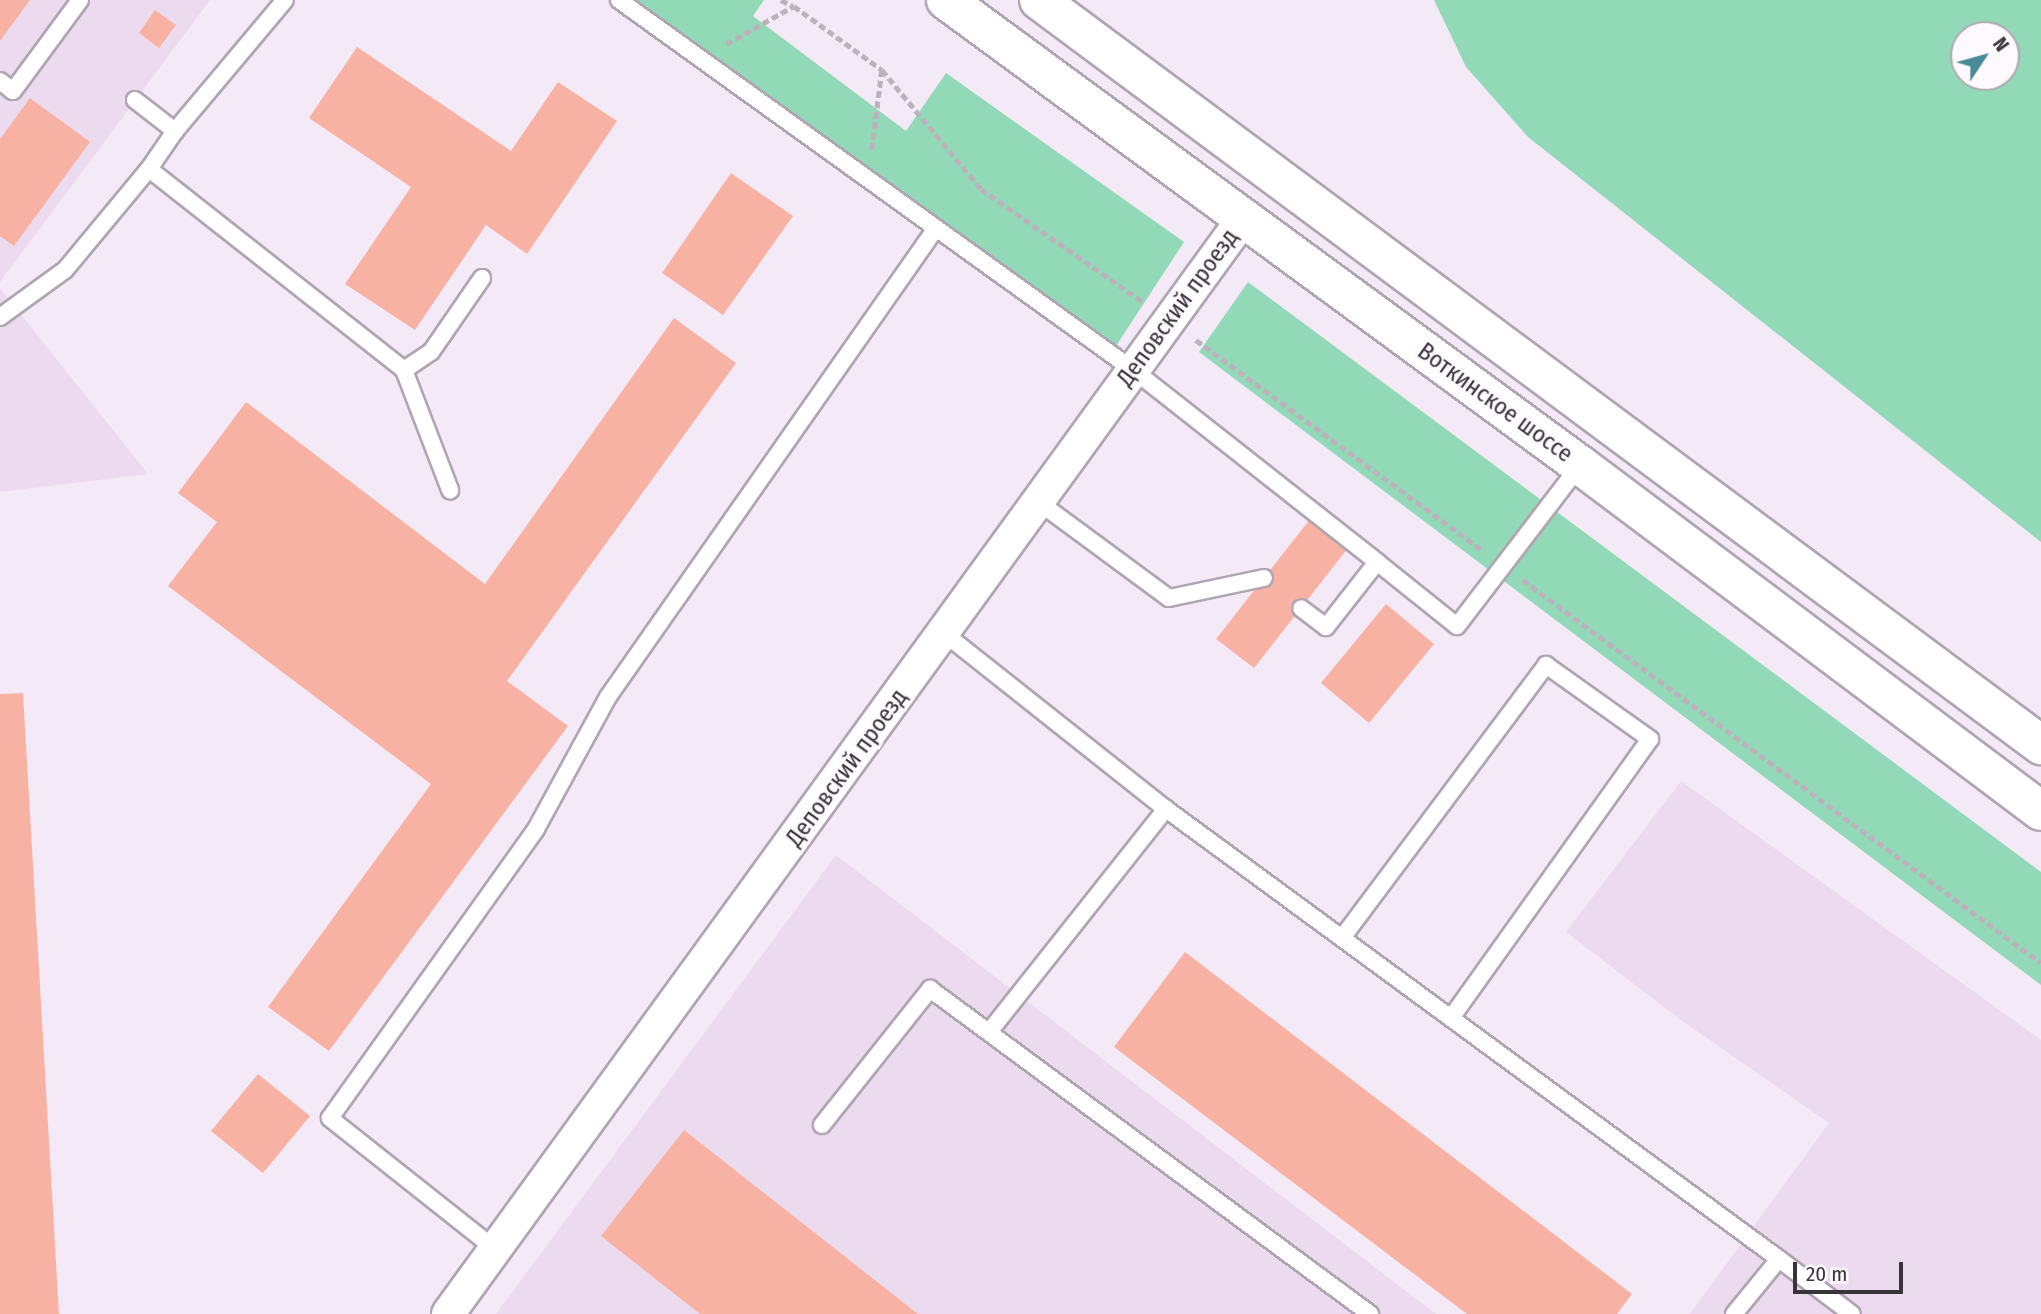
<!DOCTYPE html>
<html>
<head>
<meta charset="utf-8">
<style>
  body { margin:0 }
  #map { position:relative; width:2041px; height:1314px; overflow:hidden; background:#f4e9f7; font-family:"Fira Sans Condensed",sans-serif }
  div>[style] { position:absolute }
  .built>* { inset:0; background:#ecdbef }
  .green>* { inset:0; background:#92d9b8 }
  .building>* { inset:0; background:#f8b2a3 }
  .path>* { height:4.5px; margin-top:-2.25px; transform-origin:0; background:repeating-linear-gradient(90deg,#bbb2bd 0 7px,transparent 0 10.5px) }
  .roads { filter:drop-shadow(2px 0 #b0a5b3) drop-shadow(-2px 0 #b0a5b3) drop-shadow(0 2px #b0a5b3) drop-shadow(0 -2px #b0a5b3) }
  .lane>* { height:16px; margin:-8px; padding:0 8px; transform-origin:8px; border-radius:8px; background:#fff }
  .street>* { height:32px; margin:-16px; padding:0 16px; transform-origin:16px; border-radius:16px; background:#fff }
  .primary>* { height:38px; margin:-19px; padding:0 19px; transform-origin:19px; border-radius:19px; background:#fff }
  span { translate:-50% -50%; white-space:nowrap; text-align:center; line-height:1.15; -webkit-text-stroke:6px #fdf9fe; paint-order:stroke }
  .street-label { font-size:24px; color:#383439 }
  .north { position:absolute; left:1950px; top:21px; width:70px; height:70px; box-sizing:border-box; background:#fdf9fe; border:2px solid #aeaaaf; border-radius:50%; rotate:54deg; font-size:19px; font-weight:700; line-height:28px; text-align:center; color:#383439 }
  .north::after { content:''; display:block; margin:auto; width:24px; height:32px; background:#468b97; clip-path:polygon(50% 0,100% 100%,50% 72%,0 100%) }
  .scale { position:absolute; left:1793px; top:1262px; width:110px; height:32px; box-sizing:border-box; border:4px solid #383439; border-top:0; padding-left:9px; font-size:21px; line-height:24px; white-space:nowrap; color:#383439; -webkit-text-stroke:5px #fdf9fe; paint-order:stroke }
</style>
</head>
<body>
<div id="map">
  <div class="built">
    <div style="clip-path:polygon(0 0,210px 0,0 282px)"></div>
    <div style="clip-path:polygon(0 288px,148px 474px,0 492px)"></div>
    <div style="clip-path:polygon(1681px 781px,2041px 1040px,2041px 1314px,1690px 1314px,1829px 1123px,1681px 1020px,1566px 932px)"></div>
    <div style="clip-path:polygon(836px 855px,1436px 1314px,496px 1314px)"></div>
  </div>
  <div class="green">
    <div style="clip-path:polygon(624px 0,764px 0,753px 16px,906px 131px,946px 73px,1184px 242px,1114px 349px)"></div>
    <div style="clip-path:polygon(evenodd,1434px 0,2041px 0,2041px 542px,1528px 137px,1466px 67px,1434px 0,1964px 35px,2006px 35px,2006px 77px,1964px 77px,1964px 35px)"></div>
    <div style="clip-path:polygon(1248px 282px,2041px 872px,2041px 985px,1199px 352px)"></div>
  </div>
  <div class="building">
    <div style="clip-path:polygon(0 0,30px 0,0 41px)"></div>
    <div style="clip-path:polygon(155px 10px,176px 25px,159px 48px,139px 33px)"></div>
    <div style="clip-path:polygon(357px 47px,511px 151px,558px 82px,617px 121px,527px 254px,486px 225px,415px 330px,345px 284px,411px 187px,309px 118px)"></div>
    <div style="clip-path:polygon(30px 98px,90px 142px,14px 246px,0 236px,0 139px)"></div>
    <div style="clip-path:polygon(731px 173px,793px 216px,723px 315px,662px 273px)"></div>
    <div style="clip-path:polygon(674px 318px,736px 363px,507px 681px,568px 726px,329px 1051px,268px 1007px,431px 784px,168px 586px,217px 522px,178px 493px,246px 402px,485px 584px)"></div>
    <div style="clip-path:polygon(1311px 518px,1348px 548px,1254px 668px,1216px 639px)"></div>
    <div style="clip-path:polygon(1386px 604px,1434px 644px,1369px 723px,1321px 683px)"></div>
    <div style="clip-path:polygon(23px 693px,59px 1314px,0 1314px,0 694px)"></div>
    <div style="clip-path:polygon(1185px 952px,1632px 1294px,1617px 1314px,1467px 1314px,1114px 1047px)"></div>
    <div style="clip-path:polygon(258px 1074px,310px 1116px,263px 1173px,211px 1131px)"></div>
    <div style="clip-path:polygon(684px 1130px,918px 1314px,700px 1314px,601px 1236px)"></div>
  </div>
  <div class="path">
    <div style="left:781px;top:0;width:13px;rotate:27deg"></div>
    <div style="left:726px;top:44px;width:78px;rotate:-29.2deg"></div>
    <div style="left:794px;top:6px;width:109px;rotate:36deg"></div>
    <div style="left:882px;top:70px;width:81px;rotate:97.1deg"></div>
    <div style="left:882px;top:70px;width:155px;rotate:50.2deg"></div>
    <div style="left:981px;top:189px;width:198px;rotate:34.9deg"></div>
    <div style="left:1196px;top:340px;width:355px;rotate:36.3deg"></div>
    <div style="left:1523px;top:580px;width:644px;rotate:36.48deg"></div>
  </div>
  <div class="roads">
    <div class="lane">
      <div style="left:619px;top:0;width:632px;rotate:35.73deg"></div>
      <div style="left:1132px;top:369px;width:312px;rotate:38.2deg"></div>
      <div style="left:1377px;top:562px;width:83px;rotate:128.1deg"></div>
      <div style="left:1326px;top:627px;width:31px;rotate:-143deg"></div>
      <div style="left:0;top:81px;width:16px;rotate:38deg"></div>
      <div style="left:13px;top:91px;width:113px;rotate:-53.6deg"></div>
      <div style="left:135px;top:100px;width:51px;rotate:37.8deg"></div>
      <div style="left:175px;top:131px;width:171px;rotate:-50deg"></div>
      <div style="left:149px;top:169px;width:325px;rotate:38.2deg"></div>
      <div style="left:404px;top:370px;width:129px;rotate:69deg"></div>
      <div style="left:0;top:317px;width:80px;rotate:-35.9deg"></div>
      <div style="left:65px;top:270px;width:131px;rotate:-50.3deg"></div>
      <div style="left:149px;top:169px;width:46px;rotate:-55.6deg"></div>
      <div style="left:404px;top:370px;width:32px;rotate:-34deg"></div>
      <div style="left:431px;top:352px;width:90px;rotate:-55.4deg"></div>
      <div style="left:1040px;top:503px;width:160px;rotate:36.4deg"></div>
      <div style="left:1169px;top:598px;width:97px;rotate:-11.9deg"></div>
      <div style="left:1377px;top:562px;width:102px;rotate:38.7deg"></div>
      <div style="left:1457px;top:626px;width:203px;rotate:-52.6deg"></div>
      <div style="left:945px;top:634px;width:282px;rotate:38.4deg"></div>
      <div style="left:1166px;top:809px;width:760px;rotate:36.28deg"></div>
      <div style="left:1779px;top:1259px;width:71px;rotate:129.3deg"></div>
      <div style="left:1342px;top:938px;width:341px;rotate:-53.2deg"></div>
      <div style="left:1546px;top:665px;width:128px;rotate:35.4deg"></div>
      <div style="left:1650px;top:739px;width:343px;rotate:125.5deg"></div>
      <div style="left:989px;top:1032px;width:285px;rotate:-51.6deg"></div>
      <div style="left:822px;top:1125px;width:174px;rotate:-51.5deg"></div>
      <div style="left:930px;top:989px;width:547px;rotate:36.45deg"></div>
      <div style="left:495px;top:1249px;width:211px;rotate:-141.6deg"></div>
      <div style="left:330px;top:1118px;width:355px;rotate:-54.5deg"></div>
      <div style="left:536px;top:829px;width:150px;rotate:-61.4deg"></div>
      <div style="left:608px;top:697px;width:572px;rotate:-55.03deg"></div>
      <div style="left:1779px;top:1259px;width:91px;rotate:37deg"></div>
    </div>
    <div class="street">
      <div style="left:448px;top:1314px;width:1353px;rotate:-54.02deg"></div>
    </div>
    <div class="primary">
      <div style="left:946px;top:0;width:786px;rotate:36.26deg"></div>
      <div style="left:1580px;top:465px;width:576px;rotate:36.89deg"></div>
      <div style="left:1039px;top:0;width:1249px;rotate:36.63deg"></div>
    </div>
  </div>
  <div class="street-label">
    <span style="left:1178px;top:308px;rotate:-54deg">Деповский проезд</span>
    <span style="left:1495px;top:403px;rotate:36deg">Воткинское шоссе</span>
    <span style="left:847px;top:768px;rotate:-54deg">Деповский проезд</span>
  </div>
  <div class="north">N</div>
  <div class="scale">20 m</div>
</div>
</body>
</html>
